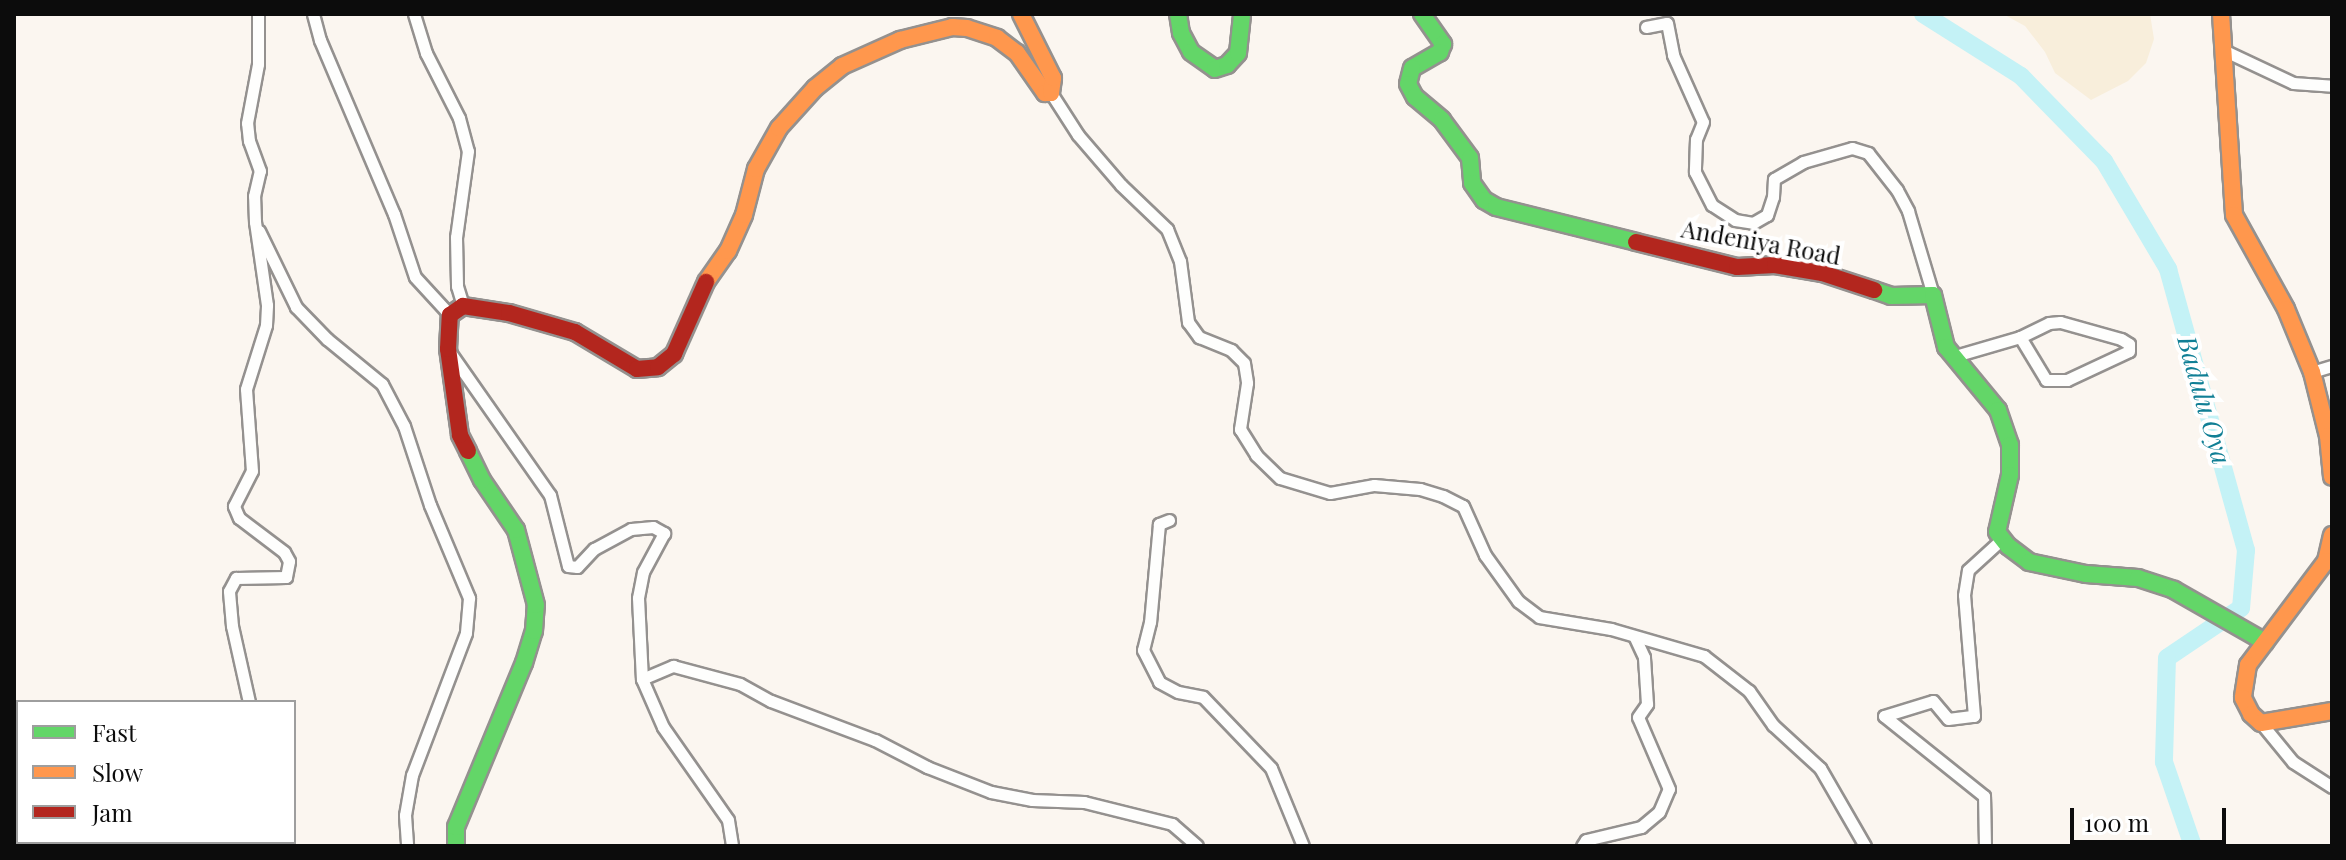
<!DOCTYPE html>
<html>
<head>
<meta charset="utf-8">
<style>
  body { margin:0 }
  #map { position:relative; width:2346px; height:860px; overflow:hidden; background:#fbf6f0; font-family:"Playfair Display",serif }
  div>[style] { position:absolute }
  .farmland>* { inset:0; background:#f8eedb }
  .river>* { height:18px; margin:-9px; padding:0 9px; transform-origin:9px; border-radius:9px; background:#c4f2f6 }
  .roads { filter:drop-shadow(2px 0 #94918f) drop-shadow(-2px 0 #94918f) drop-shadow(0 2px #94918f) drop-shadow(0 -2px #94918f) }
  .street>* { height:11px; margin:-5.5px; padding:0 5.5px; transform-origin:5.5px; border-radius:5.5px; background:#fefefd }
  .fast>* { height:16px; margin:-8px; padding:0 8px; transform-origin:8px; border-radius:8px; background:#63d668 }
  .slow>* { height:16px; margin:-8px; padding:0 8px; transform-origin:8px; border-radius:8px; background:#ff974d }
  .jam>* { height:16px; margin:-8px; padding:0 8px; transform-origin:8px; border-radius:8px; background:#b3261e }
  span { translate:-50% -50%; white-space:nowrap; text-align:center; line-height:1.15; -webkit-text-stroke:8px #fff; paint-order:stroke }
  .street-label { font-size:24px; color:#0c0c0c }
  .water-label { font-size:26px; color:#107f95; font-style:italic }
  .frame { position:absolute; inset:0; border:16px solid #0c0c0c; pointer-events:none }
  .legend { position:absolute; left:16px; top:700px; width:280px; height:144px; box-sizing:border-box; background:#fff; border:2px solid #9e9e9e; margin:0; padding:10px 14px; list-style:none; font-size:24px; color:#0c0c0c }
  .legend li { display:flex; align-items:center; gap:16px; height:40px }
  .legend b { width:40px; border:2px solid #9e9e9e }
  .scale { position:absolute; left:2070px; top:808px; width:156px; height:36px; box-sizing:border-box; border:4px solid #0c0c0c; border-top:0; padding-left:10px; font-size:24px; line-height:28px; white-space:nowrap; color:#0c0c0c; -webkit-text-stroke:6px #fff; paint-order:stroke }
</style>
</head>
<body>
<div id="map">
  <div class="farmland">
    <div style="clip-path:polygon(2003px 14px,2150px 14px,2154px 39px,2146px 63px,2128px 81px,2091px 100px,2055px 73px,2045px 52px,2025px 26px)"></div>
  </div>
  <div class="river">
    <div style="left:1923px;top:14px;width:116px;rotate:32.3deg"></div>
    <div style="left:2021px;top:76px;width:119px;rotate:45.7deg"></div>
    <div style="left:2104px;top:161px;width:126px;rotate:59.3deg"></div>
    <div style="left:2168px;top:269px;width:292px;rotate:74.5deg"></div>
    <div style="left:2246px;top:550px;width:58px;rotate:94.9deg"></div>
    <div style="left:2241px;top:608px;width:89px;rotate:146deg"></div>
    <div style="left:2167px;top:658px;width:104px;rotate:91.7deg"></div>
    <div style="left:2164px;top:762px;width:89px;rotate:71deg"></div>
  </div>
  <div class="roads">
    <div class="street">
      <div style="left:313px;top:14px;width:27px;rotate:75deg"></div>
      <div style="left:320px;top:40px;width:189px;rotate:67deg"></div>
      <div style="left:394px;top:214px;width:66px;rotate:71.6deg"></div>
      <div style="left:415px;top:277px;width:52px;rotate:47.4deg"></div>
      <div style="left:414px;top:14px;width:41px;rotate:72.9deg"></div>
      <div style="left:426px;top:53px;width:73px;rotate:63.1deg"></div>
      <div style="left:459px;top:118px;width:34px;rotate:75deg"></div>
      <div style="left:468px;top:151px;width:87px;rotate:97.9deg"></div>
      <div style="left:456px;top:237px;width:49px;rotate:88.8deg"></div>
      <div style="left:457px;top:286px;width:21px;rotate:73deg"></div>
      <div style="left:1646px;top:27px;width:21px;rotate:-11deg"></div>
      <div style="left:1667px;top:23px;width:33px;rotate:79deg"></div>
      <div style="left:1673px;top:55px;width:73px;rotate:65.9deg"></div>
      <div style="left:1703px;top:122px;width:18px;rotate:112deg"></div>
      <div style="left:1696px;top:139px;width:33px;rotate:92deg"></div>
      <div style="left:1695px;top:172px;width:37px;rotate:63deg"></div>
      <div style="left:1712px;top:205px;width:27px;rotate:33deg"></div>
      <div style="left:1735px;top:220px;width:18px;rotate:9deg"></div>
      <div style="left:1753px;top:223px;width:16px;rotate:-30deg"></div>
      <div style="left:1767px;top:215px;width:19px;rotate:-72deg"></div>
      <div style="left:1773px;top:197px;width:18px;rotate:-87deg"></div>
      <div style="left:1774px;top:179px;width:34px;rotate:-30deg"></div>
      <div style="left:1803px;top:162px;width:51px;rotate:-15.9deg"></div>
      <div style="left:1852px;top:148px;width:17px;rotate:17deg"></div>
      <div style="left:1868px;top:153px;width:47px;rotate:51.9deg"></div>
      <div style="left:1897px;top:190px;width:24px;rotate:62deg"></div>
      <div style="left:1908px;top:211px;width:88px;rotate:73.4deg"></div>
      <div style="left:2223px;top:50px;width:77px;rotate:25.2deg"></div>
      <div style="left:2293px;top:83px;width:39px;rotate:4deg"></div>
      <div style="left:1051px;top:93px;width:50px;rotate:57.3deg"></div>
      <div style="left:1078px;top:135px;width:66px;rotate:49.3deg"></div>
      <div style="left:1121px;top:185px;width:64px;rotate:43.7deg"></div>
      <div style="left:1167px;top:229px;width:35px;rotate:68deg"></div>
      <div style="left:1180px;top:261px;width:62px;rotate:82.5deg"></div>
      <div style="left:1188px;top:322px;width:19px;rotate:54deg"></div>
      <div style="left:1199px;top:337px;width:35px;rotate:22deg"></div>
      <div style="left:1231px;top:350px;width:18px;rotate:45deg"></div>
      <div style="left:1244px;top:363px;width:20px;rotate:81deg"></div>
      <div style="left:1247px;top:383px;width:47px;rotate:98.7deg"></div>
      <div style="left:1240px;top:429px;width:31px;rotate:58deg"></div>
      <div style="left:1256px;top:455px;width:33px;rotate:44deg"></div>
      <div style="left:1280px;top:478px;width:52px;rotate:16.7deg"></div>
      <div style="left:1330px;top:493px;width:45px;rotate:-10.3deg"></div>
      <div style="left:1374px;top:485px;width:46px;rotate:5deg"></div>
      <div style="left:1420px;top:489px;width:24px;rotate:17deg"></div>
      <div style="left:1443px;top:496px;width:22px;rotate:27deg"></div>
      <div style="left:1463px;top:506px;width:54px;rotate:65.8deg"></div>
      <div style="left:1485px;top:555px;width:57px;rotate:54.3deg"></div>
      <div style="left:1518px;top:601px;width:26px;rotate:37deg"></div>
      <div style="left:1539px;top:617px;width:73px;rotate:9.5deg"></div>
      <div style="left:1611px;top:629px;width:97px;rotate:16.2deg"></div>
      <div style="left:1704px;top:656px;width:57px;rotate:37.9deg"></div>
      <div style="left:1749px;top:691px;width:42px;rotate:54.8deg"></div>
      <div style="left:1773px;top:725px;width:64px;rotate:42.5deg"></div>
      <div style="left:1820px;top:768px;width:90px;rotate:60deg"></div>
      <div style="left:259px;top:231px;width:85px;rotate:64deg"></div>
      <div style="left:296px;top:307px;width:45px;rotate:45.9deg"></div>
      <div style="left:327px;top:339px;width:71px;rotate:39.3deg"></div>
      <div style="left:382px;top:384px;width:47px;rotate:62.4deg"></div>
      <div style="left:404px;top:426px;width:83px;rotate:71.8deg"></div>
      <div style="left:430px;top:505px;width:101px;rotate:67.2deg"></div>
      <div style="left:469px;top:598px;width:35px;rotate:95deg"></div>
      <div style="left:466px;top:633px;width:152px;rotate:110.8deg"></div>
      <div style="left:412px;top:775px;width:41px;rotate:99.9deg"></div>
      <div style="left:405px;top:815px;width:31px;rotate:86deg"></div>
      <div style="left:449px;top:351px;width:176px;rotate:55deg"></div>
      <div style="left:550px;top:495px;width:73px;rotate:75.8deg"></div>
      <div style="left:568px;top:566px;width:9px;rotate:6deg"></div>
      <div style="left:577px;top:567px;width:25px;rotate:-47deg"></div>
      <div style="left:594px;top:549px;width:42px;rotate:-28.4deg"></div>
      <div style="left:631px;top:529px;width:22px;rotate:-5deg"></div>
      <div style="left:653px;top:527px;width:13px;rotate:29deg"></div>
      <div style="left:664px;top:533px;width:44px;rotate:118.3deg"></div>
      <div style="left:643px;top:572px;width:26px;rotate:101deg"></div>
      <div style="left:638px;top:598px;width:81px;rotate:87.2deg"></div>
      <div style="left:642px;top:679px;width:52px;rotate:66.4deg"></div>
      <div style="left:663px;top:727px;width:113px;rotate:55deg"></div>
      <div style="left:728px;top:820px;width:26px;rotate:81deg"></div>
      <div style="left:1955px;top:356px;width:68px;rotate:-16.3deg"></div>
      <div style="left:2020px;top:337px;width:50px;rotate:58.8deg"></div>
      <div style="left:2046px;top:380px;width:21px"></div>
      <div style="left:2067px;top:380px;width:68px;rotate:-25.1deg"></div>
      <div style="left:2129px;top:351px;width:7px;rotate:-90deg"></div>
      <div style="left:2129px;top:344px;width:9px;rotate:-148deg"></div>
      <div style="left:2121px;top:339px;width:63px;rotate:-164.4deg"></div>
      <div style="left:2060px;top:322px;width:11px;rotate:175deg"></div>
      <div style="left:2049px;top:323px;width:32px;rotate:154deg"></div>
      <div style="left:2312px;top:372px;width:21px;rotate:-17deg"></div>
      <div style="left:1169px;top:520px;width:11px;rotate:158deg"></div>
      <div style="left:1159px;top:524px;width:98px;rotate:95.2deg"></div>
      <div style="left:1150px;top:622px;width:29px;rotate:104deg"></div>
      <div style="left:1143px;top:650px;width:36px;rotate:63deg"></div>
      <div style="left:1159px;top:682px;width:21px;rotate:28deg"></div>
      <div style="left:1178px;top:692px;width:25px;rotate:11deg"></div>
      <div style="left:1203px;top:697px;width:98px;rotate:46.2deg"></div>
      <div style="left:1271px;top:768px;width:84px;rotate:67.7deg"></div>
      <div style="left:642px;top:679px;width:34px;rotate:-23deg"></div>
      <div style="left:673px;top:666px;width:69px;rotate:15deg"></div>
      <div style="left:740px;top:684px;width:35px;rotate:29deg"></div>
      <div style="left:771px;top:701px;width:111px;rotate:20.6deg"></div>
      <div style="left:875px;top:740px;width:59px;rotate:27.4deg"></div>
      <div style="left:927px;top:767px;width:69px;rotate:21.3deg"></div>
      <div style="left:991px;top:792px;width:42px;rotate:11deg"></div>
      <div style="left:1032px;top:800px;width:52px;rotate:2.2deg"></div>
      <div style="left:1084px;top:802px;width:91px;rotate:14deg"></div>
      <div style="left:1172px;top:824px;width:33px;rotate:41deg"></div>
      <div style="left:249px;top:702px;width:78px;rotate:-102.6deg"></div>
      <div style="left:232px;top:626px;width:35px;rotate:-95deg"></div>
      <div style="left:229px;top:591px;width:15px;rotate:-62deg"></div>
      <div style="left:236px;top:578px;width:50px;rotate:-1.1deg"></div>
      <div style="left:286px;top:577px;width:16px;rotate:-79deg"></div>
      <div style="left:289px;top:561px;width:10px;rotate:-119deg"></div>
      <div style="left:284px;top:552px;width:56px;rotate:-142.9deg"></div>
      <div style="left:239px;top:518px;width:13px;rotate:-113deg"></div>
      <div style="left:234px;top:506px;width:39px;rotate:-63deg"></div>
      <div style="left:252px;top:471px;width:82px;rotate:-94.2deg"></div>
      <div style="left:246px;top:389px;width:67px;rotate:-72.6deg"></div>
      <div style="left:266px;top:325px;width:20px;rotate:-87deg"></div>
      <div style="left:267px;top:305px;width:84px;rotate:-98.2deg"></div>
      <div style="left:255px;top:222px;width:26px;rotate:-92deg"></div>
      <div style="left:254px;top:196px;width:26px;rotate:-77deg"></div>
      <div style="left:260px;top:171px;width:32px;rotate:-110deg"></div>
      <div style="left:249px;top:141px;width:18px;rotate:-96deg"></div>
      <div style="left:247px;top:123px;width:60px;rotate:-79.4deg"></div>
      <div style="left:258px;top:64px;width:50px;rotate:-90deg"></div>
      <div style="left:2261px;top:723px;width:50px;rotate:50.6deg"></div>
      <div style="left:2293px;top:762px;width:46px;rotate:32.7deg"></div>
      <div style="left:1582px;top:846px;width:7px;rotate:-56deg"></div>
      <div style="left:1586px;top:840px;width:57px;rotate:-13.3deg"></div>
      <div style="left:1641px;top:827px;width:23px;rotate:-40deg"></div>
      <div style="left:1659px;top:812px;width:25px;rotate:-67deg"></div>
      <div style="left:1669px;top:789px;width:78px;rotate:-113.3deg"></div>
      <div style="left:1638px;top:717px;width:16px;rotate:-55deg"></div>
      <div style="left:1647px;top:704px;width:47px;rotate:-93.7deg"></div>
      <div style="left:1644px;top:657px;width:21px;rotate:-115deg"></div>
      <div style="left:1985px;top:846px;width:50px;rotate:-91.1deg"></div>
      <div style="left:1984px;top:796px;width:128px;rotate:-141.3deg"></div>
      <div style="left:1884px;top:716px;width:51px;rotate:-17deg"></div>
      <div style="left:1933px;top:701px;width:23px;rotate:50deg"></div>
      <div style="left:1948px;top:719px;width:26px;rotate:-7deg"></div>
      <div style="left:1974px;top:716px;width:121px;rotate:-94.7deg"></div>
      <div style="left:1964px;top:595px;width:25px;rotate:-81deg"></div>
      <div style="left:1968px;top:570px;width:46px;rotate:-42.4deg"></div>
    </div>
    <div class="fast">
      <div style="left:1178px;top:14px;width:19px;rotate:81deg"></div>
      <div style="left:1181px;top:33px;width:21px;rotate:62deg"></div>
      <div style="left:1191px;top:52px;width:29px;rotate:35deg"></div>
      <div style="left:1215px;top:69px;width:13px;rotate:-18deg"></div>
      <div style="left:1227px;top:65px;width:16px;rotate:-47deg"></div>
      <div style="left:1238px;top:53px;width:39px;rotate:-84deg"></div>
      <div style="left:1422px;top:14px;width:37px;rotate:55deg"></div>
      <div style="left:1443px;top:44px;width:9px;rotate:111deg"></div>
      <div style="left:1440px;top:52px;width:32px;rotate:150deg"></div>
      <div style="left:1412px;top:68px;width:16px;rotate:104deg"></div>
      <div style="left:1408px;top:84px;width:15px;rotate:62deg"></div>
      <div style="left:1415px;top:97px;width:35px;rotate:40deg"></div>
      <div style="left:1442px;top:120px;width:47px;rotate:53.6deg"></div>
      <div style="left:1470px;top:158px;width:25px;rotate:85deg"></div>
      <div style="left:1472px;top:183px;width:21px;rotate:55deg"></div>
      <div style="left:1484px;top:200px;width:14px;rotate:30deg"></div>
      <div style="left:1496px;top:207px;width:144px;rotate:14deg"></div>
      <div style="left:1874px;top:290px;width:18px;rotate:19deg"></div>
      <div style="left:1891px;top:296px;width:42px;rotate:-1.4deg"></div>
      <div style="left:1933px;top:295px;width:54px;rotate:76deg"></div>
      <div style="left:1946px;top:347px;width:82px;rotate:50.5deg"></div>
      <div style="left:1998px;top:410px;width:37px;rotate:71deg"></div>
      <div style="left:2010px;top:445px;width:30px;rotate:90deg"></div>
      <div style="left:2010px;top:475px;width:58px;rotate:102.8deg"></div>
      <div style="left:1997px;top:532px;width:18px;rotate:52deg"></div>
      <div style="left:2008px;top:546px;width:26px;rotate:37deg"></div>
      <div style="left:2029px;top:562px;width:58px;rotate:11.9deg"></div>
      <div style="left:2086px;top:574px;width:52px;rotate:4.4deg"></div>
      <div style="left:2138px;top:578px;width:38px;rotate:18deg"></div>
      <div style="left:2174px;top:590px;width:105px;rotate:29.7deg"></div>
      <div style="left:456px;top:846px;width:19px;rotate:-90deg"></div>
      <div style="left:456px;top:827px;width:178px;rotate:-67.5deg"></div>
      <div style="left:524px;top:663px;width:34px;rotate:-73deg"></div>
      <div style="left:534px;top:631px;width:26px;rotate:-86deg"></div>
      <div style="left:536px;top:605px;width:78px;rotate:-104.9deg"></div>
      <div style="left:516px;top:530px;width:60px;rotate:-124.2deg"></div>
      <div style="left:482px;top:480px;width:32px;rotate:-116deg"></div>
    </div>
    <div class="slow">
      <div style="left:2221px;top:14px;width:201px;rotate:86.3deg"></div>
      <div style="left:2234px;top:215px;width:107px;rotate:61deg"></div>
      <div style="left:2286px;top:309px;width:68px;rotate:67.6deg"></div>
      <div style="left:2312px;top:372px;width:66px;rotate:76deg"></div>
      <div style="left:2328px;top:436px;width:41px;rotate:84.4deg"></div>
      <div style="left:706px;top:282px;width:38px;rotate:-55deg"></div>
      <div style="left:728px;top:251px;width:39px;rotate:-66deg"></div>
      <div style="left:744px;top:215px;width:48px;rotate:-75.4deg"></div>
      <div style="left:756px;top:169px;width:47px;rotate:-60.7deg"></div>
      <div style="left:779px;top:128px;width:54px;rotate:-48deg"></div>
      <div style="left:815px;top:88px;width:35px;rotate:-39deg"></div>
      <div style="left:842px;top:66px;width:64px;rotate:-24.1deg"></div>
      <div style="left:900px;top:40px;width:54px;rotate:-14deg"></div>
      <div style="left:952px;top:27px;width:15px;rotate:4deg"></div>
      <div style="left:967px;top:28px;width:32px;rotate:18deg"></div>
      <div style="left:997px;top:38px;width:25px;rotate:37deg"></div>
      <div style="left:1017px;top:53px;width:49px;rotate:55deg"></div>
      <div style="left:1045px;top:93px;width:6px"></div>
      <div style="left:1051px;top:93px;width:15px;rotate:-82deg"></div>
      <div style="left:1053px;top:78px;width:72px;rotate:-116.6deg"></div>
      <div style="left:2332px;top:535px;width:27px;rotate:103deg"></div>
      <div style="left:2326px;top:561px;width:130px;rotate:126.9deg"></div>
      <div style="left:2248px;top:665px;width:33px;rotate:99deg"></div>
      <div style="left:2243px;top:698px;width:18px;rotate:63deg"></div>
      <div style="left:2251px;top:714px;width:13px;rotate:42deg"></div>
      <div style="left:2261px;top:723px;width:72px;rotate:-9.6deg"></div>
    </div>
    <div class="jam">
      <div style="left:1636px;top:242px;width:104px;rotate:13.9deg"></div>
      <div style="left:1737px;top:267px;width:38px;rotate:-3deg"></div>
      <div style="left:1775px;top:265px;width:48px;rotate:9.7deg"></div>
      <div style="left:1822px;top:273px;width:55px;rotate:18.1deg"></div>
      <div style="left:468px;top:451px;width:18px;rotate:-117deg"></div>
      <div style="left:460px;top:435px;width:87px;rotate:-97.9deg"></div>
      <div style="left:448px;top:349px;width:34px;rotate:-87deg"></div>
      <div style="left:450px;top:315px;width:16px;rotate:-35deg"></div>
      <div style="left:463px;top:306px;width:47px;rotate:8.7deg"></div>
      <div style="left:509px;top:313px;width:69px;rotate:16.1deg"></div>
      <div style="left:575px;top:332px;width:72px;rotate:30.8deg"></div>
      <div style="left:637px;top:369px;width:21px;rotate:-5deg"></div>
      <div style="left:658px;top:367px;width:21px;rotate:-39deg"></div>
      <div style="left:674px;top:354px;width:79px;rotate:-66deg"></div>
    </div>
  </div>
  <div class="street-label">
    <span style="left:1761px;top:242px;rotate:10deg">Andeniya Road</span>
  </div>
  <div class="water-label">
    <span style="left:2205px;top:400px;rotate:74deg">Badulu Oya</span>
  </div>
  <div class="frame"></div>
  <ul class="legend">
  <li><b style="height:10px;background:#63d668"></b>Fast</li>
  <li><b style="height:10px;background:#ff974d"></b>Slow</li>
  <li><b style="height:10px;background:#b3261e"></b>Jam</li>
  </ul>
  <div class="scale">100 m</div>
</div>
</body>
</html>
